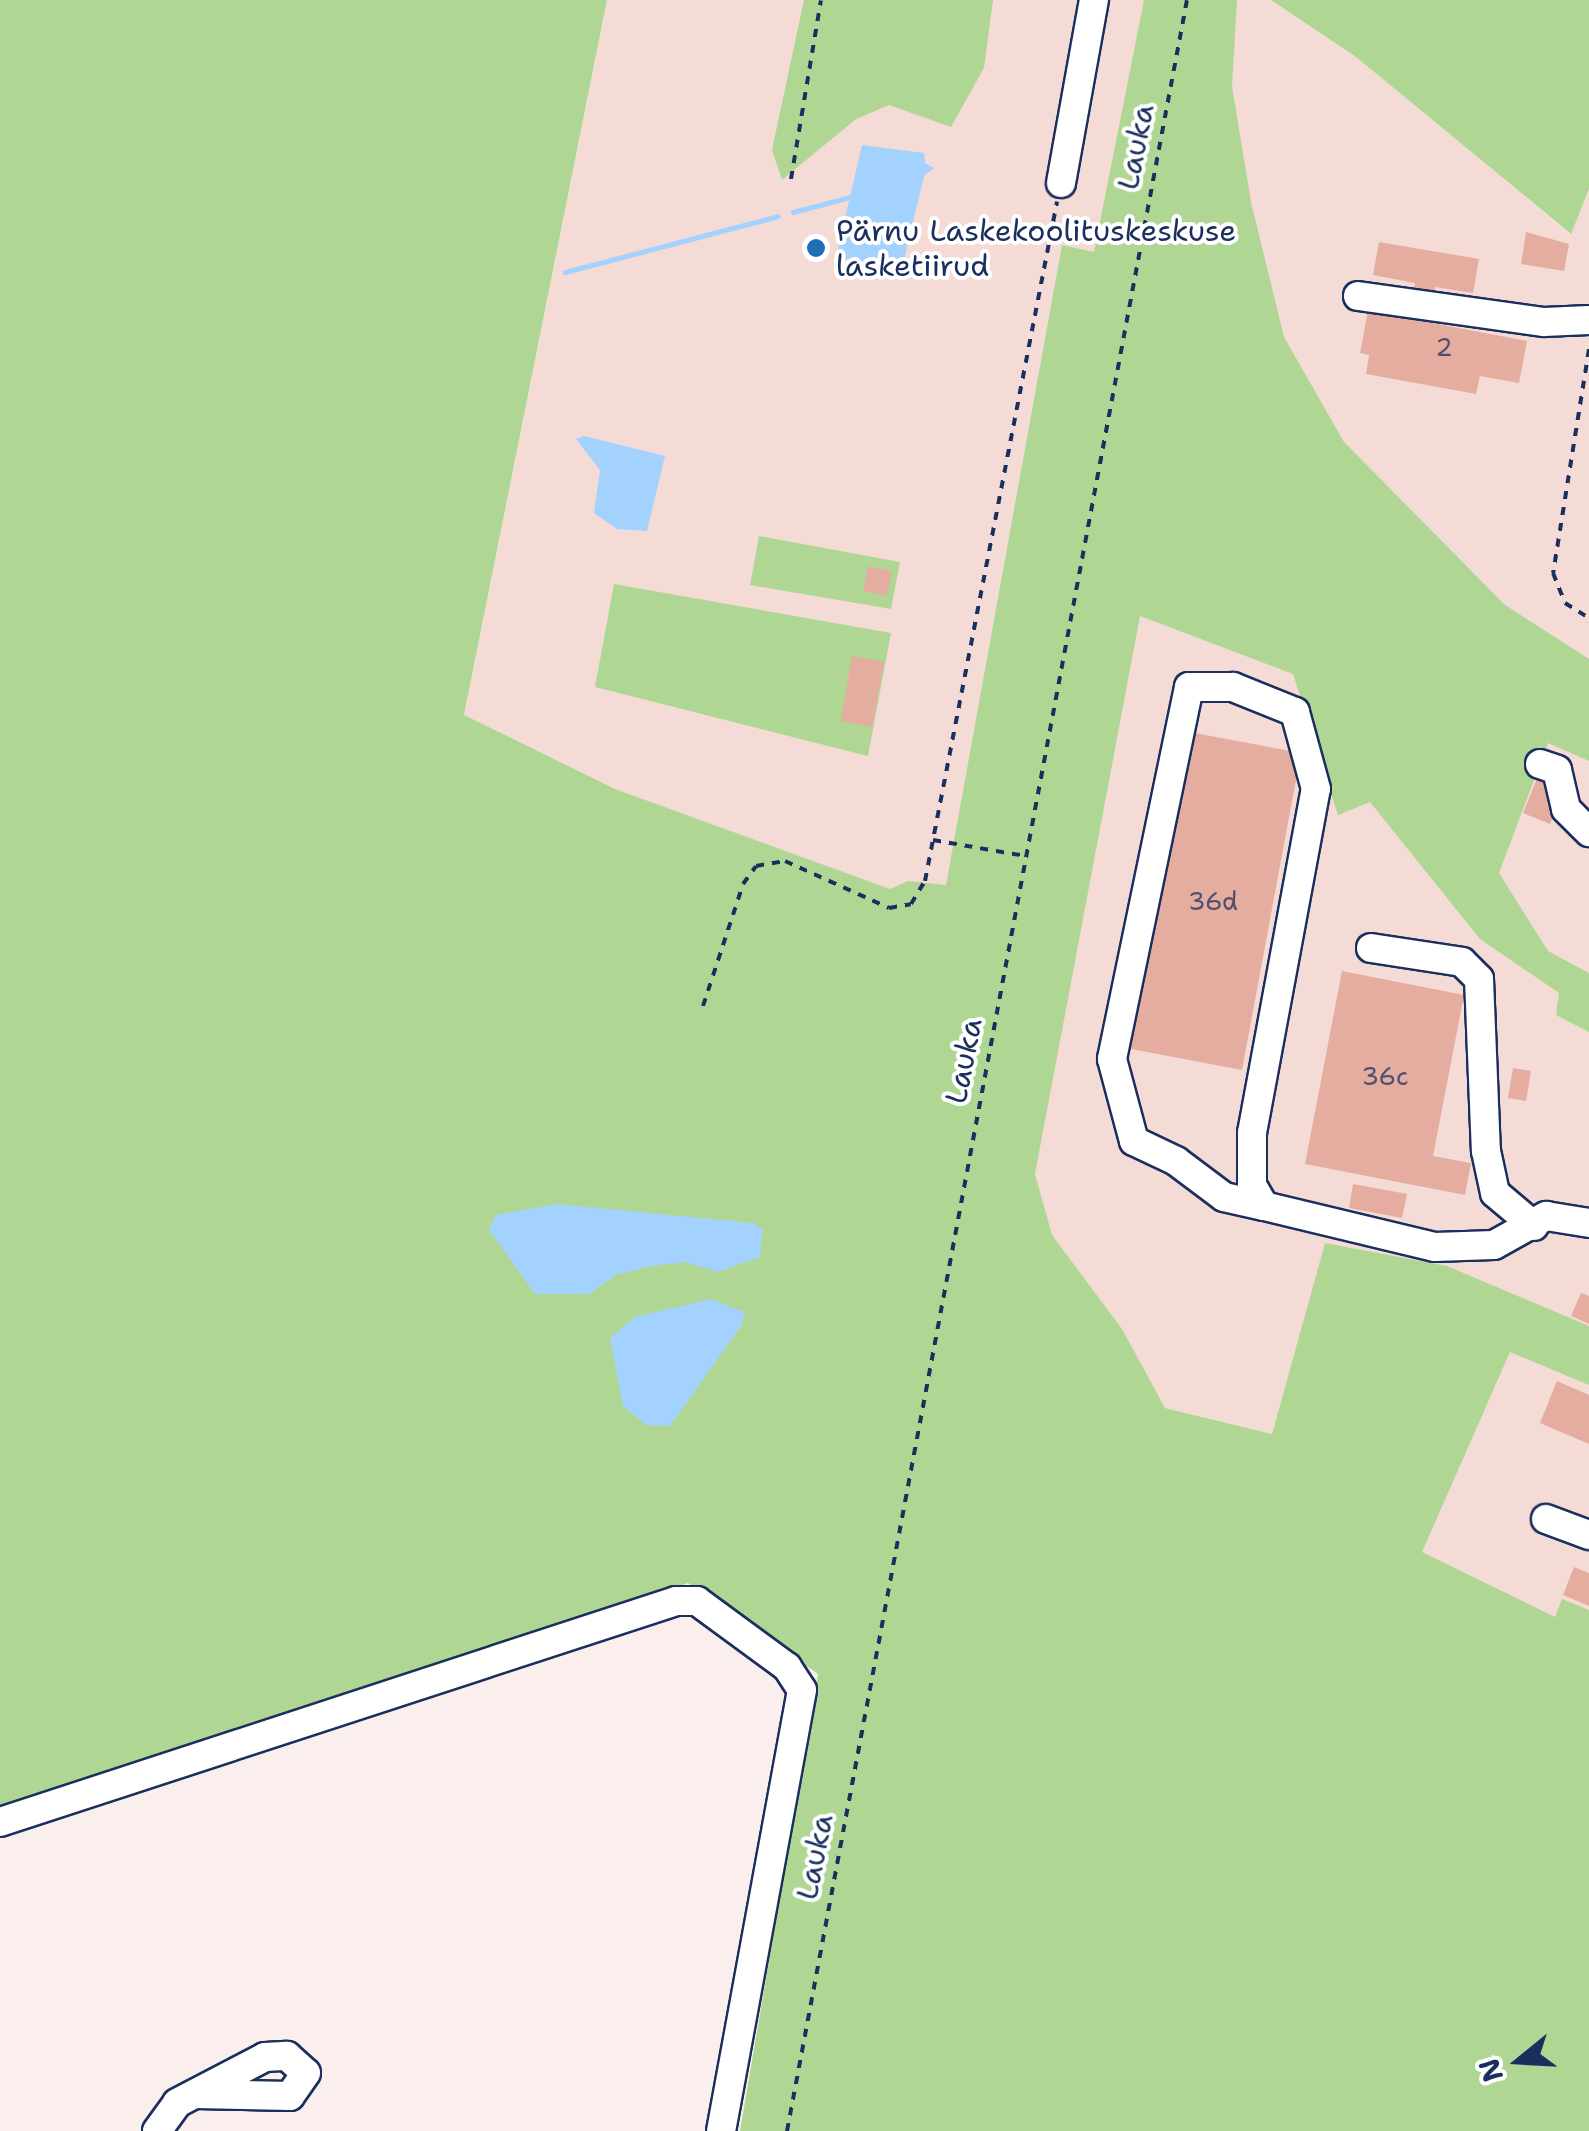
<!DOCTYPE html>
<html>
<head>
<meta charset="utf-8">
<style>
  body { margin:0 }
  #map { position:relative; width:1589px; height:2131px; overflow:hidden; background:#faefec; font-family:"Shantell Sans",sans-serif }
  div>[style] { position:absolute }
  .built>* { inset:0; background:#f4dbd5 }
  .green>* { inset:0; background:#afd793 }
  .water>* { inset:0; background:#a3d2fe }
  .stream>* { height:5px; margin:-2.5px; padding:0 2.5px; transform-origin:2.5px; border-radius:2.5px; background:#a3d2fe }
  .building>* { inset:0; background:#e5ad9f }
  .path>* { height:4px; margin-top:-2px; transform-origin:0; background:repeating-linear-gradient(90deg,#1b2f5e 0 8px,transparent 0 16px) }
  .roads { filter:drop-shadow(2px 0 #1b2f5e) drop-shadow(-2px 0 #1b2f5e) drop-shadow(0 2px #1b2f5e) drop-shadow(0 -2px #1b2f5e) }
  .minor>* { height:28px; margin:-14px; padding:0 14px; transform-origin:14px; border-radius:14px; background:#fff }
  .dots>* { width:28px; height:28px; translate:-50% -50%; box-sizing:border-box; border:5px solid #fff; border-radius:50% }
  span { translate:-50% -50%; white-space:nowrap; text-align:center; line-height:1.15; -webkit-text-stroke:8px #fff; paint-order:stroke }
  .number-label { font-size:25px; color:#4e4e6e }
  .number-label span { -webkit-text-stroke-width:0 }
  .street-label { font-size:30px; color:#1b2f5e }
  .poi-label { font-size:30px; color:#1b2f5e }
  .left { translate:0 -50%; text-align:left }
  .north { position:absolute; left:1469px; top:2011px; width:100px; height:100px; -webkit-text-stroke:8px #fff; paint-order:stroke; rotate:252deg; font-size:28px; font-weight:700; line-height:40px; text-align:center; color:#1b2f5e }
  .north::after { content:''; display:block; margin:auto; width:35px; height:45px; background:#1b2f5e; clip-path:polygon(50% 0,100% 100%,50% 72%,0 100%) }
</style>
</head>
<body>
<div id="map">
  <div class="built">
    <div style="clip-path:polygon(607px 0,1271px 0,1356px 57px,1570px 234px,1589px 189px,1589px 1662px,1371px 1550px,1325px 1244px,1272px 1434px,1129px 1399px,363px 691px,464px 715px)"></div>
  </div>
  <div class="green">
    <div style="clip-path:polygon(0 0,607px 0,464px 715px,615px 789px,890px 889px,908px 881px,946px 885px,1062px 245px,1094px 252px,1144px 0,1237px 0,1232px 86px,1251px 202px,1284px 337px,1344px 442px,1505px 605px,1589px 659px,1589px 761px,1548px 743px,1499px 873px,1548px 951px,1589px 973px,1589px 1032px,1556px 1015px,1559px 993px,1480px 939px,1370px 802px,1338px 815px,1293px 674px,1140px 616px,1035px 1174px,1052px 1235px,1122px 1329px,1165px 1408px,1272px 1434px,1325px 1243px,1447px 1266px,1589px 1326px,1589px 1385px,1510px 1352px,1422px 1552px,1555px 1617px,1562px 1599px,1589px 1610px,1589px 2131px,740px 2131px,818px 1674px,688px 1583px,0 1814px)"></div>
    <div style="clip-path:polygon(804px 0,993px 0,984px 68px,951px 127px,889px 105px,856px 119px,782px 180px,772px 150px)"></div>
    <div style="clip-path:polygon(1271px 0,1589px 0,1589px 189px,1571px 234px,1356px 57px)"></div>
    <div style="clip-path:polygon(759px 536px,900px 562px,891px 609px,750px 585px)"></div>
    <div style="clip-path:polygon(614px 584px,891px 633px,868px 756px,595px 687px)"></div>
  </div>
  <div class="water">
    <div style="clip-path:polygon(862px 145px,924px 153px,925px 163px,934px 168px,924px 176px,901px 272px,836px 257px)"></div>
    <div style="clip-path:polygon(584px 436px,665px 456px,647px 531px,617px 529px,594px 513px,600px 470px,576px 439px)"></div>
    <div style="clip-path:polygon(556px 1204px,753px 1223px,763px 1229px,760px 1257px,718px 1272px,686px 1262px,651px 1266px,616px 1275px,589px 1294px,535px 1294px,489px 1230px,496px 1215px)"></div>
    <div style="clip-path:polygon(710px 1299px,745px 1312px,741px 1326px,670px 1426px,646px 1425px,623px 1406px,610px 1338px,635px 1317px)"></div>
  </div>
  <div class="stream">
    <div style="left:793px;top:212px;width:59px;rotate:-14.7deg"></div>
    <div style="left:565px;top:272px;width:220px;rotate:-14.7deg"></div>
  </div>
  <div class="building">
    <div style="clip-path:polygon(1526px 232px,1569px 244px,1564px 271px,1521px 264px)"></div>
    <div style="clip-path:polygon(1379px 242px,1479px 259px,1473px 293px,1435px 287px,1433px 300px,1413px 297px,1415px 283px,1373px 275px)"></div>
    <div style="clip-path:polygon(1368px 311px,1527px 341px,1519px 383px,1480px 376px,1476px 394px,1366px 374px,1369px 355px,1360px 353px)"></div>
    <div style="clip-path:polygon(868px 566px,892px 571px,887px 596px,863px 591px)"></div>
    <div style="clip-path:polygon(852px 656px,884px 662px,872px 727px,841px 721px)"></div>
    <div style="clip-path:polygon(1184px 731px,1301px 753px,1242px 1070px,1126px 1048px)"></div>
    <div style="clip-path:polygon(1538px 776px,1556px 783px,1547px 805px,1556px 809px,1550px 824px,1523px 813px)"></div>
    <div style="clip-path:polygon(1342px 971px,1464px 995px,1433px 1156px,1471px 1163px,1465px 1195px,1305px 1164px)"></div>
    <div style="clip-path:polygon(1513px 1068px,1531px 1071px,1526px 1101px,1508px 1098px)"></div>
    <div style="clip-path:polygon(1353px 1184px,1407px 1194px,1402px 1218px,1349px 1208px)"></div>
    <div style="clip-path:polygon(1581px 1293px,1589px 1296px,1589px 1324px,1571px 1316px)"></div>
    <div style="clip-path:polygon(1557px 1381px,1589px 1395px,1589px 1444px,1540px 1423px)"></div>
    <div style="clip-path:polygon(1574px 1567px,1589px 1573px,1589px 1606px,1563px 1595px)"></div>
  </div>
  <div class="path">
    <div style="left:791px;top:179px;width:181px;rotate:-80.5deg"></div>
    <div style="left:1589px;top:349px;width:227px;rotate:99.1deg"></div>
    <div style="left:1553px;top:573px;width:32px;rotate:68deg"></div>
    <div style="left:1565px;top:603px;width:28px;rotate:32deg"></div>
    <div style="left:933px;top:840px;width:94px;rotate:9.8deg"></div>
    <div style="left:703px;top:1006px;width:128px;rotate:-71.8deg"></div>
    <div style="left:743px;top:884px;width:22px;rotate:-54deg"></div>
    <div style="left:756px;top:866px;width:29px;rotate:-10deg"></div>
    <div style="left:785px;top:861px;width:114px;rotate:24.3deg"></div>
    <div style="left:889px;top:908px;width:22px;rotate:-10deg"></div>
    <div style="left:911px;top:904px;width:27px;rotate:-59deg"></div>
    <div style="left:925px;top:881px;width:692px;rotate:-79deg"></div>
    <div style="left:787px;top:2131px;width:2168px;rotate:-79.37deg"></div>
  </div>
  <div class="roads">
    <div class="minor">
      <div style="left:1061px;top:183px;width:186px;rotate:-79.8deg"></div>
      <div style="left:1358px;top:296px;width:188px;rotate:8deg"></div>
      <div style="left:1544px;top:322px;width:45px;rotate:-2.5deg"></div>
      <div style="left:1540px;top:764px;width:18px;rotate:19deg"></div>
      <div style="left:1557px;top:770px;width:40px;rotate:77deg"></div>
      <div style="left:1566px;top:809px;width:33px;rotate:45deg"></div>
      <div style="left:1371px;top:948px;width:92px;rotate:8.7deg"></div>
      <div style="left:1462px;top:962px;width:24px;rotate:45deg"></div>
      <div style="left:1479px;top:979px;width:172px;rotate:87.7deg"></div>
      <div style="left:1486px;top:1151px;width:43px;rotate:77.9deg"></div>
      <div style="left:1495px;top:1193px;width:51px;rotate:40.2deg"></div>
      <div style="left:1264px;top:1206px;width:24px;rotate:-120deg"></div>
      <div style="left:1252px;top:1185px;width:52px;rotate:-90deg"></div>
      <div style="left:1252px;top:1133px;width:350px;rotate:-79.5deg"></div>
      <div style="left:1316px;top:789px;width:80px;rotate:-105.3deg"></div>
      <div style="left:1295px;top:712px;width:67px;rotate:-158deg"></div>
      <div style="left:1233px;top:687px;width:44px;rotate:180deg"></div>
      <div style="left:1189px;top:687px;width:380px;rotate:101.7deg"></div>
      <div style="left:1112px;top:1059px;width:85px;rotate:75deg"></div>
      <div style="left:1134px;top:1141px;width:47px;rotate:25.5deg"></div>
      <div style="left:1176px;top:1161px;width:60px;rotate:36.9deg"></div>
      <div style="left:1224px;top:1197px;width:41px;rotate:12.7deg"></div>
      <div style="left:1264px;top:1206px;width:176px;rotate:13.5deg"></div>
      <div style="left:1435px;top:1247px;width:59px;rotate:-1.9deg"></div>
      <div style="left:1494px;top:1245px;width:60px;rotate:-29.1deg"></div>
      <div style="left:1546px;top:1216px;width:44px;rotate:9.2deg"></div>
      <div style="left:1546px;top:1519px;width:46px;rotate:20.4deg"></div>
      <div style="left:0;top:1822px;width:711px;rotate:-18.1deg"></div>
      <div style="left:676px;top:1601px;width:21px"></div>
      <div style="left:697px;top:1601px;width:112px;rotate:36.3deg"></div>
      <div style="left:787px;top:1667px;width:27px;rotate:57deg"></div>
      <div style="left:802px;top:1690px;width:448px;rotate:100.4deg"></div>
      <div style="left:157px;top:2131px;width:34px;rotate:-54deg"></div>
      <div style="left:177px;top:2103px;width:99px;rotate:-27.6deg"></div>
      <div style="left:265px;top:2057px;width:22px;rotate:-3deg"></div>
      <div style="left:287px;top:2056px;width:25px;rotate:42deg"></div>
      <div style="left:306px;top:2073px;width:28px;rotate:125deg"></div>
      <div style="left:290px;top:2096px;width:94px;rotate:-178.8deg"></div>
    </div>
  </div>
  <div class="dots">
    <div style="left:816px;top:248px;background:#1f6fb2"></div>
  </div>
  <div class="number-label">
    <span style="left:1444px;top:347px">2</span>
    <span style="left:1213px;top:901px">36d</span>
    <span style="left:1385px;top:1076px">36c</span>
  </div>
  <div class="street-label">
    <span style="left:1136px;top:147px;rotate:-79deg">Lauka</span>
    <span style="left:964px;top:1061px;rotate:-79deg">Lauka</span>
    <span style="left:815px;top:1857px;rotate:-79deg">Lauka</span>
  </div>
  <div class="poi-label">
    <span class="left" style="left:836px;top:248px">Pärnu Laskekoolituskeskuse<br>lasketiirud</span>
  </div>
  <div class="north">N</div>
</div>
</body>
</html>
